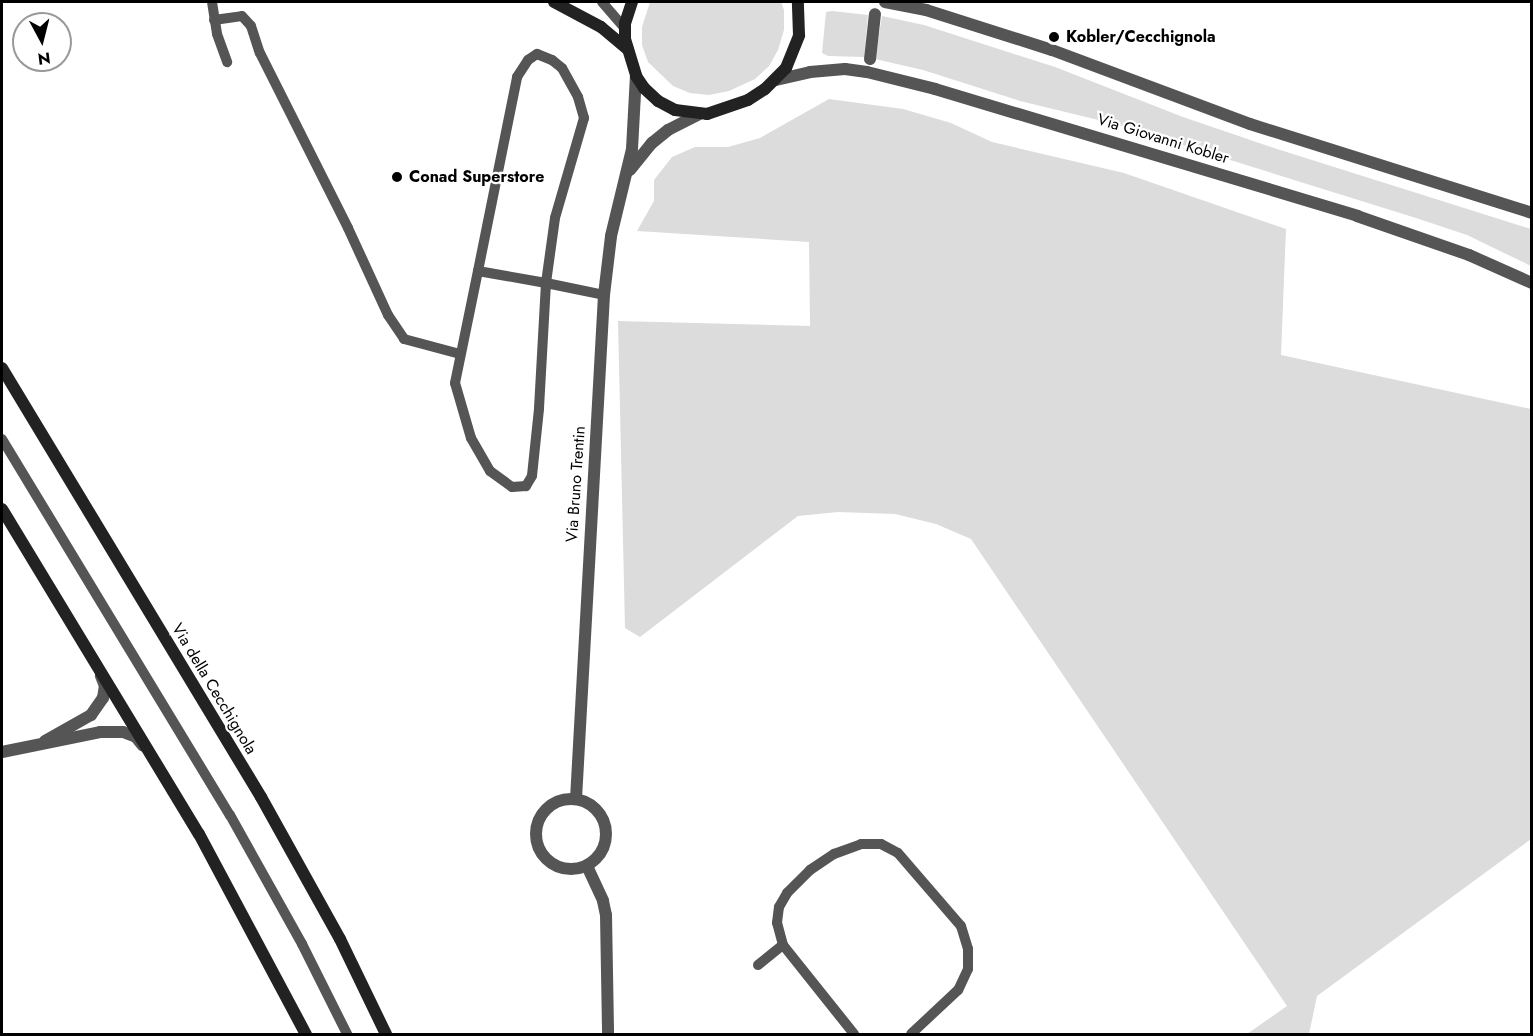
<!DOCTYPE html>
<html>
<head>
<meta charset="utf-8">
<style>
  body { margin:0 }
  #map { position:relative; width:1533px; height:1036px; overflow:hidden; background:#fff; font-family:Jost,sans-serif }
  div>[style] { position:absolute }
  .green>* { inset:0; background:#dcdcdc }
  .lane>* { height:10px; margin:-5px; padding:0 5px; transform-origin:5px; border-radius:5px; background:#555 }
  .street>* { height:12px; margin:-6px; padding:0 6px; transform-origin:6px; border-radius:6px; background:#555 }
  .street>.ring { margin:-6px; padding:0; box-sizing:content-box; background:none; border:12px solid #555; border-radius:50% }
  .secondary>* { height:12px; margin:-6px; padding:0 6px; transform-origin:6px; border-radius:6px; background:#222 }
  .dots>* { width:16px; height:16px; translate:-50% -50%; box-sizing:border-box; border:3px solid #fff; border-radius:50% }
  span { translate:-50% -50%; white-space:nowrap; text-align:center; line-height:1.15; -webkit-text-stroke:4.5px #fff; paint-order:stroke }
  .poi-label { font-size:16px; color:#000; font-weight:700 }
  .left { translate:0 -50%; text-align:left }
  .street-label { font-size:16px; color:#000 }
  .frame { position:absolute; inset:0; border:3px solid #000; pointer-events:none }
  .north { position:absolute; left:12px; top:12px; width:60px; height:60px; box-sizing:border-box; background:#fff; border:2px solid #999; border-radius:50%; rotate:173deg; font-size:16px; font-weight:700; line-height:24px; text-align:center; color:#000 }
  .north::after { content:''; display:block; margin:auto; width:21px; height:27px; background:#000; clip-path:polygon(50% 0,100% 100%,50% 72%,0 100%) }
</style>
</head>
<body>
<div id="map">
  <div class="green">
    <div style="clip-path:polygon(650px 2px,781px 2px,784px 10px,784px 30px,778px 50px,769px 66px,755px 79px,729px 91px,709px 95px,690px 93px,673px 86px,648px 62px,642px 45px,642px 27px)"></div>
    <div style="clip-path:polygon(832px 11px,868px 15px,864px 57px,828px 56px,822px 53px,826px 12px)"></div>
    <div style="clip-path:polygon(882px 16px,924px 25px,1055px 67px,1183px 117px,1268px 146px,1531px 229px,1531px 266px,1467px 235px,1416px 218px,1115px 124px,1020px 101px,923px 70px,875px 59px)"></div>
    <div style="clip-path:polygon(829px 99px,903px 109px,951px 123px,992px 142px,1124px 173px,1286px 229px,1281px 355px,1531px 409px,1531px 839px,1317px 996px,1309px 1034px,1247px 1034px,1287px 1006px,971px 539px,936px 524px,895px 514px,838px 512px,798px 516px,640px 637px,625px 628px,618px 321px,810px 326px,809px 242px,637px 231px,654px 201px,654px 180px,672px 157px,695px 147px,728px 147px,760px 138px)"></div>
  </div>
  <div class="lane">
    <div style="left:212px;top:2px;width:32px;rotate:81deg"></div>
    <div style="left:217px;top:34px;width:30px;rotate:70deg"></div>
    <div style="left:602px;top:2px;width:35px;rotate:49deg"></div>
    <div style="left:214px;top:20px;width:28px;rotate:-8deg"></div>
    <div style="left:242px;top:16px;width:13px;rotate:48deg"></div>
    <div style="left:251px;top:26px;width:28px;rotate:72deg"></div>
    <div style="left:260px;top:53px;width:196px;rotate:63.3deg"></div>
    <div style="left:348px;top:228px;width:96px;rotate:65.3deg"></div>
    <div style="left:388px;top:315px;width:29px;rotate:56deg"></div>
    <div style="left:404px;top:339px;width:58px;rotate:15deg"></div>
    <div style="left:478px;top:271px;width:198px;rotate:-78.6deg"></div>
    <div style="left:517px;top:77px;width:20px;rotate:-57deg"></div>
    <div style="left:528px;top:60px;width:11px;rotate:-34deg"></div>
    <div style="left:537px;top:54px;width:16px;rotate:22deg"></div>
    <div style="left:552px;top:60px;width:13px;rotate:39deg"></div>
    <div style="left:562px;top:68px;width:33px;rotate:61deg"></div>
    <div style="left:578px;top:97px;width:22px;rotate:74deg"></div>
    <div style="left:584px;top:118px;width:104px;rotate:106.2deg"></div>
    <div style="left:555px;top:218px;width:66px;rotate:97.9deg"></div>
    <div style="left:546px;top:283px;width:59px;rotate:11.7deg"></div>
    <div style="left:478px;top:271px;width:69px;rotate:10deg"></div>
    <div style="left:546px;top:283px;width:126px;rotate:93.2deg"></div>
    <div style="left:539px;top:409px;width:67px;rotate:96deg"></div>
    <div style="left:532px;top:476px;width:12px;rotate:121deg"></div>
    <div style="left:526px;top:486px;width:14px;rotate:176deg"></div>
    <div style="left:512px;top:487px;width:27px;rotate:-144deg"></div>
    <div style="left:490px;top:471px;width:38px;rotate:-120deg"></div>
    <div style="left:471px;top:438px;width:57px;rotate:-106.2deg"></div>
    <div style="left:455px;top:383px;width:114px;rotate:-78.4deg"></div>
    <div style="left:2px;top:439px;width:440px;rotate:58.8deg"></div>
    <div style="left:230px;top:815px;width:148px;rotate:60.8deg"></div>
    <div style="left:302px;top:944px;width:101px;rotate:63.4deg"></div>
    <div style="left:783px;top:945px;width:23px;rotate:-105deg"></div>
    <div style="left:777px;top:923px;width:16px;rotate:-83deg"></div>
    <div style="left:779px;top:907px;width:16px;rotate:-60deg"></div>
    <div style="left:787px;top:893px;width:33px;rotate:-45deg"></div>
    <div style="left:810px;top:870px;width:29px;rotate:-34deg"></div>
    <div style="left:834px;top:854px;width:29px;rotate:-20deg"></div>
    <div style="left:861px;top:844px;width:20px"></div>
    <div style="left:881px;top:844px;width:19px;rotate:28deg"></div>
    <div style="left:898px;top:853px;width:96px;rotate:49.2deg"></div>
    <div style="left:961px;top:926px;width:24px;rotate:73deg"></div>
    <div style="left:968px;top:949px;width:20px;rotate:90deg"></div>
    <div style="left:968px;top:969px;width:23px;rotate:115deg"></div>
    <div style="left:958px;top:990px;width:64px;rotate:136.9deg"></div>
    <div style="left:758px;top:965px;width:32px;rotate:-39deg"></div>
    <div style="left:783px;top:945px;width:114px;rotate:51.4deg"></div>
  </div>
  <div class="street">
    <div style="left:885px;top:2px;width:42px;rotate:11deg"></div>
    <div style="left:926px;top:10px;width:132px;rotate:17.6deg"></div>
    <div style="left:1052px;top:50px;width:211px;rotate:20.5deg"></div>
    <div style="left:1250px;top:124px;width:296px;rotate:17.5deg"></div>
    <div style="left:870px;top:59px;width:45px;rotate:-83.7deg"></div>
    <div style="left:776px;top:80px;width:35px;rotate:-13deg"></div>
    <div style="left:810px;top:72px;width:35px;rotate:-5deg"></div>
    <div style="left:845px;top:69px;width:22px;rotate:8deg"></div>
    <div style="left:867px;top:72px;width:70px;rotate:14deg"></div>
    <div style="left:935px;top:89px;width:441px;rotate:16.7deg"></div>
    <div style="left:1357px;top:216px;width:119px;rotate:19.2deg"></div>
    <div style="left:1469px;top:255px;width:69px;rotate:24deg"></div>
    <div style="left:630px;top:170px;width:35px;rotate:-51deg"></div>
    <div style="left:652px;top:143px;width:21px;rotate:-39deg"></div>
    <div style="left:668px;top:130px;width:36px;rotate:-27deg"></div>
    <div style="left:45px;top:741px;width:53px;rotate:-29.5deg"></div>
    <div style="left:91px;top:715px;width:21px;rotate:-55deg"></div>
    <div style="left:103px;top:698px;width:12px;rotate:-81deg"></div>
    <div style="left:105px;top:686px;width:11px;rotate:-112deg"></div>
    <div style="left:2px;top:752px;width:100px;rotate:-11.5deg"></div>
    <div style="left:100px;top:732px;width:23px"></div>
    <div style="left:123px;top:732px;width:14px;rotate:21deg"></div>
    <div style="left:136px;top:737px;width:11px;rotate:52deg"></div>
    <div class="ring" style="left:536px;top:799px;width:58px;height:58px"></div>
    <div style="left:576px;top:799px;width:505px;rotate:-86.82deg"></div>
    <div style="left:604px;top:295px;width:59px;rotate:-83.2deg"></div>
    <div style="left:611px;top:236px;width:89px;rotate:-76.4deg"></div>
    <div style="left:632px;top:149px;width:73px;rotate:-86.9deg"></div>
    <div style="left:587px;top:866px;width:38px;rotate:65deg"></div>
    <div style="left:603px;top:901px;width:14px;rotate:78deg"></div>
    <div style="left:606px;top:915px;width:119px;rotate:89deg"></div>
  </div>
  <div class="secondary">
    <div style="left:554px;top:2px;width:53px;rotate:28deg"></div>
    <div style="left:601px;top:27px;width:35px;rotate:40deg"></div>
    <div style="left:632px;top:2px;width:22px;rotate:108deg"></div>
    <div style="left:625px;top:23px;width:16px;rotate:90deg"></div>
    <div style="left:625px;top:39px;width:39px;rotate:73deg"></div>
    <div style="left:636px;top:76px;width:14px;rotate:56deg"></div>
    <div style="left:644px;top:88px;width:19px;rotate:43deg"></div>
    <div style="left:658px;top:101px;width:19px;rotate:28deg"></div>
    <div style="left:675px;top:110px;width:32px;rotate:7deg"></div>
    <div style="left:707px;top:114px;width:43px;rotate:-18.9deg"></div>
    <div style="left:748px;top:100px;width:20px;rotate:-33deg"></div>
    <div style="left:765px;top:89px;width:30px;rotate:-45deg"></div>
    <div style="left:786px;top:68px;width:35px;rotate:-68deg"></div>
    <div style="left:799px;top:35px;width:33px;rotate:-92deg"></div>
    <div style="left:2px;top:368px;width:501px;rotate:58.88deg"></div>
    <div style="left:261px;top:797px;width:162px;rotate:60.9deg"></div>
    <div style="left:340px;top:939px;width:106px;rotate:64.2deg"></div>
    <div style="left:2px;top:509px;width:380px;rotate:58.8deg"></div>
    <div style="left:199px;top:834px;width:227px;rotate:61.9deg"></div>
  </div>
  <div class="dots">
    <div style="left:1054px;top:37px;background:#000"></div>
    <div style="left:397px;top:177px;background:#000"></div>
  </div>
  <div class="poi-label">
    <span class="left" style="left:1066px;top:37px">Kobler/Cecchignola</span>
    <span class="left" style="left:409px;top:177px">Conad Superstore</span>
  </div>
  <div class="street-label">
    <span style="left:1163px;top:139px;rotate:17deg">Via Giovanni Kobler</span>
    <span style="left:576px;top:484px;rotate:-86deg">Via Bruno Trentin</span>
    <span style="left:214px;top:689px;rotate:59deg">Via della Cecchignola</span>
  </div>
  <div class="frame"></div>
  <div class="north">N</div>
</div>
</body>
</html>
